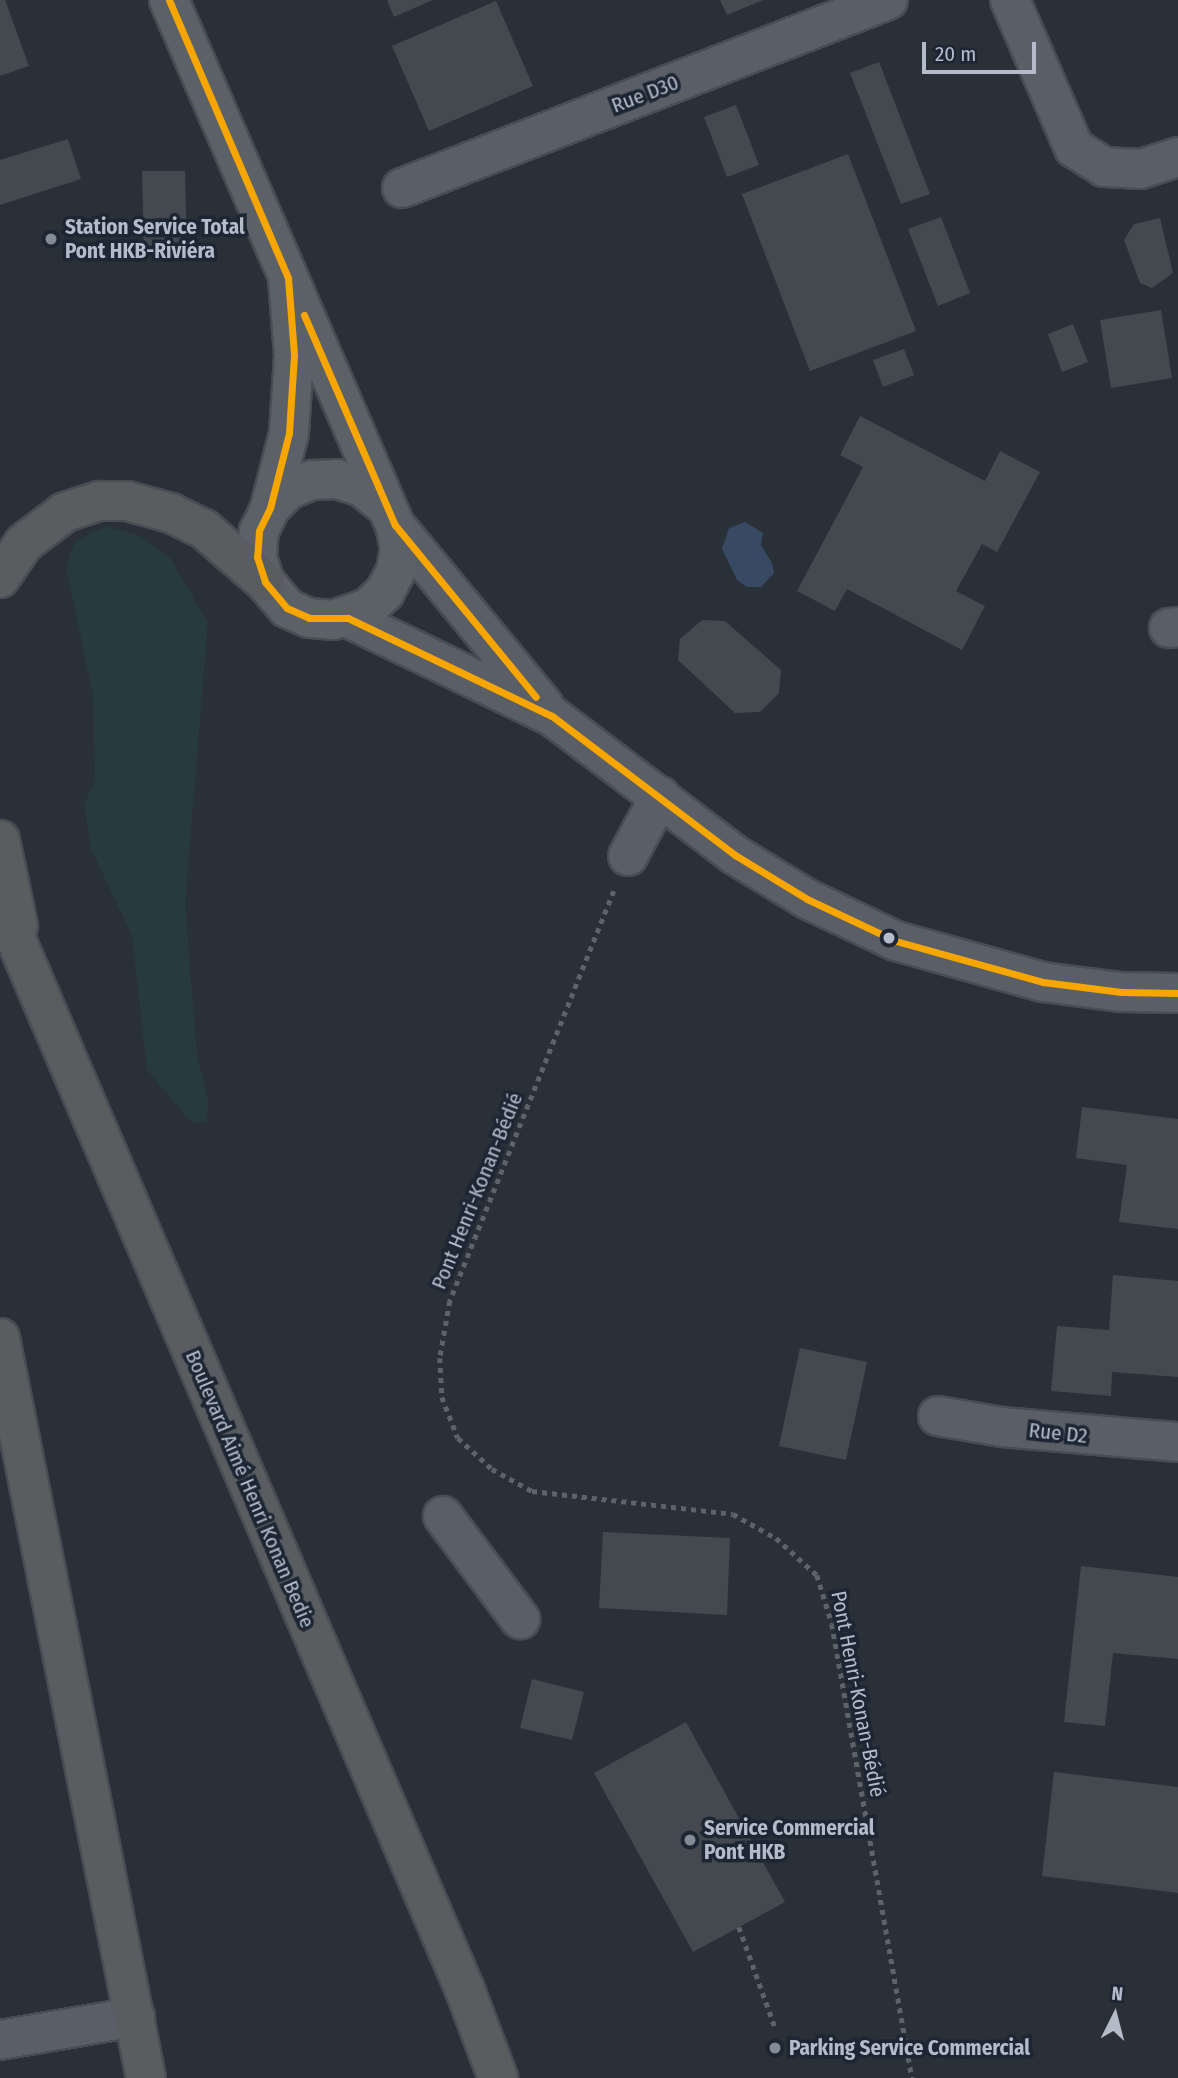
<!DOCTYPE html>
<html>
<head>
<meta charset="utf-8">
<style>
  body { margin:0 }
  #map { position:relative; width:1178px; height:2078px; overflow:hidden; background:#2a3038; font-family:"Fira Sans Condensed",sans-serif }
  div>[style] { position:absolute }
  .green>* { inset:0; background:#273a3e }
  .water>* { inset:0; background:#384963 }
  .building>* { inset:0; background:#444950 }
  .path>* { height:4.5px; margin-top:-2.25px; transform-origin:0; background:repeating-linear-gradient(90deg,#5d636a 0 5px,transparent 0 10px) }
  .roads { filter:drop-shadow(2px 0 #484c53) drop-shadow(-2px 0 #484c53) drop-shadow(0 2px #484c53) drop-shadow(0 -2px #484c53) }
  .minor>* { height:38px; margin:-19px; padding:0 19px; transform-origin:19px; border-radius:19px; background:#5a5e66 }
  .major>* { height:38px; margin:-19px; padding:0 19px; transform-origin:19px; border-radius:19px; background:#5c6168 }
  .highway>* { height:38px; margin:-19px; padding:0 19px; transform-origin:19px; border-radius:19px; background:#5a5d60 }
  .bus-1>* { height:7px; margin:-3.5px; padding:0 3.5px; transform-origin:3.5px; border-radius:3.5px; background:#f7a600 }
  .dots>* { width:19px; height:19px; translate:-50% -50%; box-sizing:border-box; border:4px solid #1d2633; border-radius:50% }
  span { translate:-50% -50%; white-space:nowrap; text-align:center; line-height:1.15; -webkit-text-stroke:7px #1d2633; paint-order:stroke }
  .street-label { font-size:21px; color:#b4bcc9 }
  .poi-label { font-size:21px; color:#b4bcc9; font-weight:700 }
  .left { translate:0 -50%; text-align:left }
  .north { position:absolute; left:1080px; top:1980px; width:70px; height:70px; -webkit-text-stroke:5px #1d2633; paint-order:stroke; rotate:6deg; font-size:19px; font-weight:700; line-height:28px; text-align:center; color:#b4bcc9 }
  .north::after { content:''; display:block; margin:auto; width:24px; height:32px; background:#b4bcc9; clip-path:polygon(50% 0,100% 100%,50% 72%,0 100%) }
  .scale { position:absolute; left:922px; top:42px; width:114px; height:32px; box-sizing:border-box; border:4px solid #b4bcc9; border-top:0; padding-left:9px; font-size:21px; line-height:24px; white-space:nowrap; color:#b4bcc9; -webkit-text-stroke:5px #1d2633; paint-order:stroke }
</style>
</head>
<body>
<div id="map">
  <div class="green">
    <div style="clip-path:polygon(106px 526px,138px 535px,170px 558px,208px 623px,185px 903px,197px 1056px,209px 1105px,206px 1121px,192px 1123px,147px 1070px,132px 935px,91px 849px,84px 804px,95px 780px,93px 695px,66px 568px,75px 541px)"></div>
  </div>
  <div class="water">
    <div style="clip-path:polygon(745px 522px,763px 533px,761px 545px,772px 563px,774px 573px,761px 587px,747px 587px,737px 580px,722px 549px,729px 528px)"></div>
  </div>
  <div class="building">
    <div style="clip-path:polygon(0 0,5px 0,29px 66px,0 76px)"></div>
    <div style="clip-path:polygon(387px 0,433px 0,394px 17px)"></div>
    <div style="clip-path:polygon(720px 0,763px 0,727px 15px)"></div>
    <div style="clip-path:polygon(496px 1px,533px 86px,429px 131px,392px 46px)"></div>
    <div style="clip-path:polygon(879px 62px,930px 194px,901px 204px,850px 73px)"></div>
    <div style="clip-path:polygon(736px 105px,759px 165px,727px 177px,704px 117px)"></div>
    <div style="clip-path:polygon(68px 139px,81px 179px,0 205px,0 160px)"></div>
    <div style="clip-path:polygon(848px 154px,916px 331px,810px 371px,742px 194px)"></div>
    <div style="clip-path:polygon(142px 171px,185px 171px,187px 252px,144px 253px)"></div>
    <div style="clip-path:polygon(941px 217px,970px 293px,938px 306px,908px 229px)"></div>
    <div style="clip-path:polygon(1160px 218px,1173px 273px,1152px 288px,1140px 283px,1124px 240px,1134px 224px)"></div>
    <div style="clip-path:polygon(1161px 310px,1172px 378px,1111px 388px,1100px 320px)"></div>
    <div style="clip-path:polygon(1073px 324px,1088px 362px,1062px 372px,1048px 334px)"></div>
    <div style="clip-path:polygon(904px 349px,914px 375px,883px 387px,873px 360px)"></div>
    <div style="clip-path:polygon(860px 416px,985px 481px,1000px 451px,1040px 472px,997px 552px,982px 544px,956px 591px,985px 606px,962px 650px,847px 589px,835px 611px,797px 591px,863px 467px,840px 455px)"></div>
    <div style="clip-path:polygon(702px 620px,725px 621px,781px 670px,779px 693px,760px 712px,735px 713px,678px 660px,680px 639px)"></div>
    <div style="clip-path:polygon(1082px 1107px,1178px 1119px,1178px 1229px,1119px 1222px,1127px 1165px,1076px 1158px)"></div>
    <div style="clip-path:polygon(1113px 1275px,1178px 1281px,1178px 1377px,1112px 1372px,1111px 1396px,1051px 1391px,1057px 1326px,1109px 1330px)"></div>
    <div style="clip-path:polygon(800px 1348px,867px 1362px,846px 1460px,779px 1446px)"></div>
    <div style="clip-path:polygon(603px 1532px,730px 1538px,727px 1615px,599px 1608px)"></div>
    <div style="clip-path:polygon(1081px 1566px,1178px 1577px,1178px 1659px,1113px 1653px,1105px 1726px,1064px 1722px)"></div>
    <div style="clip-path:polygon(532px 1679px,584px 1692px,572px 1740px,520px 1728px)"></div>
    <div style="clip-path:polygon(686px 1722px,785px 1902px,693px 1952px,594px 1773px)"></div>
    <div style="clip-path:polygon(1054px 1772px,1178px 1787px,1178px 1893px,1042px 1876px)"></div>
  </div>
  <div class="path">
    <div style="left:614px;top:891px;width:442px;rotate:111.8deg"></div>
    <div style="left:450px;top:1301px;width:58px;rotate:100deg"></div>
    <div style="left:440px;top:1358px;width:39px;rotate:87deg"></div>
    <div style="left:442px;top:1397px;width:44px;rotate:68.7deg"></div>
    <div style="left:458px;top:1438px;width:46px;rotate:42.4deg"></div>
    <div style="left:492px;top:1469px;width:46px;rotate:28.8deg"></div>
    <div style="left:532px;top:1491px;width:202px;rotate:6.5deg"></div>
    <div style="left:733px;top:1514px;width:49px;rotate:29.2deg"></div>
    <div style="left:776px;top:1538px;width:55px;rotate:42.1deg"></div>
    <div style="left:817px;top:1575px;width:51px;rotate:73deg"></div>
    <div style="left:832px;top:1624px;width:461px;rotate:80deg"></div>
    <div style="left:739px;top:1927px;width:106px;rotate:70.2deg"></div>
  </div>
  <div class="roads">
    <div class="minor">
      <div style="left:1010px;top:0;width:161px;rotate:66.6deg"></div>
      <div style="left:1074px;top:148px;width:36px;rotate:32deg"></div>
      <div style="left:1104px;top:167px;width:37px;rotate:3deg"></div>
      <div style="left:1141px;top:169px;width:39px;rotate:-18deg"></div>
      <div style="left:402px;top:188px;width:521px;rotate:-21.15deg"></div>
      <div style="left:395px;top:525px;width:234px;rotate:50.5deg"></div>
      <div style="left:348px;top:618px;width:226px;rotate:25.7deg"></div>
      <div style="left:552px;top:716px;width:230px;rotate:37.2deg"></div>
      <div style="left:735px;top:855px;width:84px;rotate:31.4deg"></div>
      <div style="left:807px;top:899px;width:98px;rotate:25.3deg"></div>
      <div style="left:896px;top:941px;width:153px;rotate:15.6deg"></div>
      <div style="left:1043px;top:982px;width:79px;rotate:7.3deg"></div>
      <div style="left:1121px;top:992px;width:57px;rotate:1deg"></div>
      <div style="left:1169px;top:628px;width:9px;rotate:-6deg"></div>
      <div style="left:628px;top:856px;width:68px;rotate:-61.9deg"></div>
      <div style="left:938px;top:1416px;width:65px;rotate:9.8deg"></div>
      <div style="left:1002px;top:1427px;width:177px;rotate:4.9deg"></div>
      <div style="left:443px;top:1516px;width:129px;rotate:53.2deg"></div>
      <div style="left:0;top:2040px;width:137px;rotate:-9.7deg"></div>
    </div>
    <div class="major">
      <div style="left:169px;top:0;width:572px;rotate:66.71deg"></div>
      <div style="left:395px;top:525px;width:24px;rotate:78deg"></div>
      <div style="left:400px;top:548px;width:23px;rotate:100deg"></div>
      <div style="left:396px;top:571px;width:24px;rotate:118deg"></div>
      <div style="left:385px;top:592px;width:23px;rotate:137deg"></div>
      <div style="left:368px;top:608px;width:37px;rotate:161deg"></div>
      <div style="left:333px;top:620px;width:24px;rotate:-175deg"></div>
      <div style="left:309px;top:618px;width:24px;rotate:-156deg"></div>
      <div style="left:287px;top:608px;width:34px;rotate:-130deg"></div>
      <div style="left:265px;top:582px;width:26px;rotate:-108deg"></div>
      <div style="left:257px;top:557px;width:26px;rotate:-86deg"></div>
      <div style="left:259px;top:531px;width:25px;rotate:-64deg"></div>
      <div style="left:270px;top:508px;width:77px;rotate:-75.8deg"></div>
      <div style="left:289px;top:433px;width:78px;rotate:-86.3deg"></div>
      <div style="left:294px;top:355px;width:77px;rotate:-94.5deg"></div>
      <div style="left:270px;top:508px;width:25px;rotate:-45deg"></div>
      <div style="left:288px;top:490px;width:26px;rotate:-23deg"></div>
      <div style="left:312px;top:480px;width:25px;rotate:-2deg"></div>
      <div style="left:337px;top:479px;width:26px;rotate:18deg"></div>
      <div style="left:362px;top:487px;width:26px;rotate:39deg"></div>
    </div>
    <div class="highway">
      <div style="left:0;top:578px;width:42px;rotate:-55.6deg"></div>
      <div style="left:24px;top:543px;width:51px;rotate:-37.1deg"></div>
      <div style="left:65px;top:512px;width:36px;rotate:-18deg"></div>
      <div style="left:99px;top:501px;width:28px"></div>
      <div style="left:127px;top:501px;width:46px;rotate:15.3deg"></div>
      <div style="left:171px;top:513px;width:37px;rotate:26deg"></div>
      <div style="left:204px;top:529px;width:81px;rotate:41deg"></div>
      <div style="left:0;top:840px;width:88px;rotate:78.2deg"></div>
      <div style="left:0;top:902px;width:1183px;rotate:66.86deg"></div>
      <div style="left:465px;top:1990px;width:94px;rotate:69.4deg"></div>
      <div style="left:0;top:1338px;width:754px;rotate:78.84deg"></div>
    </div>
  </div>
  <div class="bus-1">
    <div style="left:169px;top:0;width:302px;rotate:66.8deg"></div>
    <div style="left:288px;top:278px;width:77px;rotate:85.5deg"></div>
    <div style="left:294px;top:355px;width:78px;rotate:93.7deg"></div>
    <div style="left:289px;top:433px;width:77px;rotate:104.2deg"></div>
    <div style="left:270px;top:508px;width:25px;rotate:116deg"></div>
    <div style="left:259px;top:531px;width:26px;rotate:94deg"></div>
    <div style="left:257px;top:557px;width:26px;rotate:72deg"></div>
    <div style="left:265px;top:582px;width:34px;rotate:50deg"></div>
    <div style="left:287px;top:608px;width:24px;rotate:24deg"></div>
    <div style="left:309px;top:618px;width:39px"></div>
    <div style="left:348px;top:618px;width:226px;rotate:25.7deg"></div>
    <div style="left:552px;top:716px;width:230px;rotate:37.2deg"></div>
    <div style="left:735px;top:855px;width:84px;rotate:31.4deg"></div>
    <div style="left:807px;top:899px;width:98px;rotate:25.3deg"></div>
    <div style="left:896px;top:941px;width:153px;rotate:15.6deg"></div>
    <div style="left:1043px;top:982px;width:79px;rotate:7.3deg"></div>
    <div style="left:1121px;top:992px;width:57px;rotate:1deg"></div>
    <div style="left:304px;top:315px;width:229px;rotate:66.6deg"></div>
    <div style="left:395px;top:525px;width:222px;rotate:50.7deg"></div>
  </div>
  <div class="dots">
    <div style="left:51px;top:239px;background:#848b96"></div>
    <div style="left:889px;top:938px;background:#b4bcc9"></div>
    <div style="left:690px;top:1840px;background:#848b96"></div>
    <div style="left:775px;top:2048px;background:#848b96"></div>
  </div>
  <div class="street-label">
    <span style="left:645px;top:94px;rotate:-21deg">Rue D30</span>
    <span style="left:477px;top:1191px;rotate:-68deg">Pont Henri-Konan-Bédié</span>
    <span style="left:1058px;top:1433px;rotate:6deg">Rue D2</span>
    <span style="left:250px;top:1489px;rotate:67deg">Boulevard Aimé Henri Konan Bedie</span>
    <span style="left:858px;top:1694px;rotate:79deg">Pont Henri-Konan-Bédié</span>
  </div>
  <div class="poi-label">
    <span class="left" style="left:65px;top:239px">Station Service Total<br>Pont HKB-Riviéra</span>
    <span class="left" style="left:704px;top:1840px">Service Commercial<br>Pont HKB</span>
    <span class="left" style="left:789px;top:2048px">Parking Service Commercial</span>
  </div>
  <div class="north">N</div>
  <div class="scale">20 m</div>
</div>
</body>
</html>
